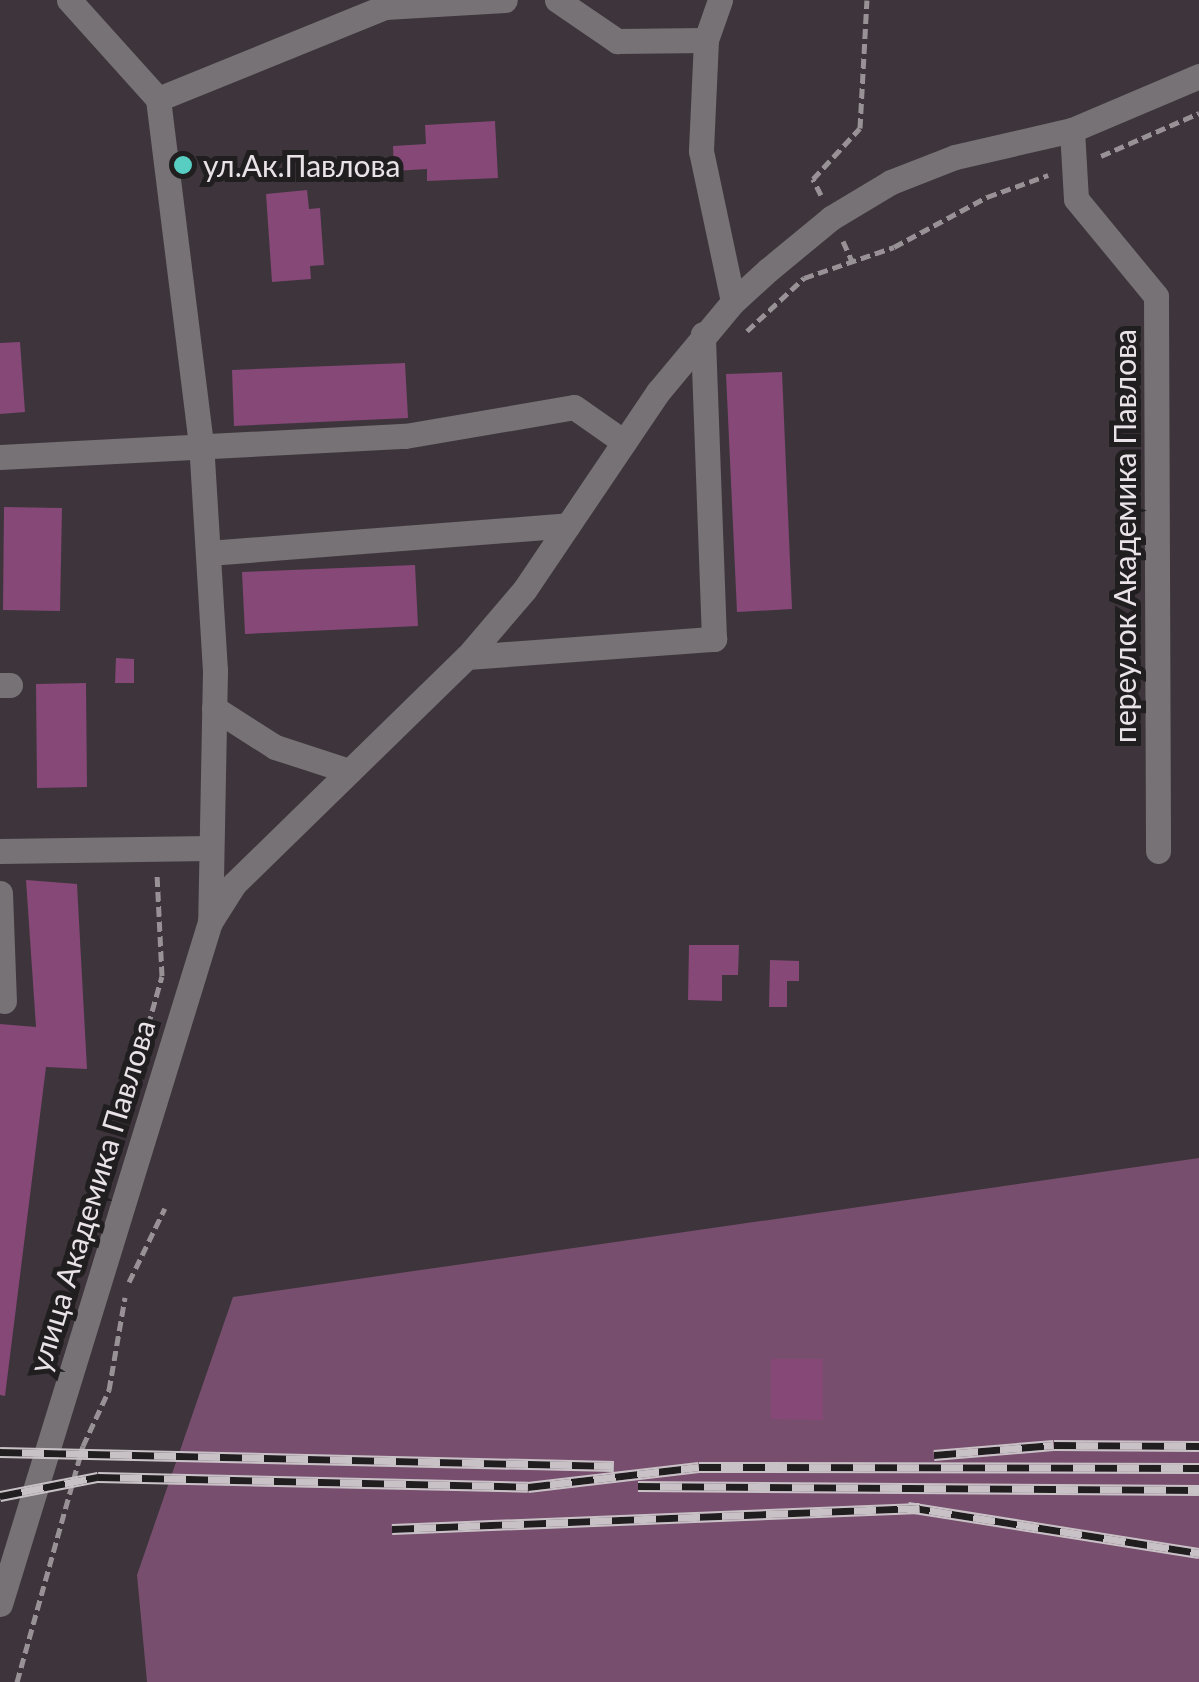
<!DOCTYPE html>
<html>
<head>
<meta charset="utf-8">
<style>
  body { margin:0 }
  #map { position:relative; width:1199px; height:1682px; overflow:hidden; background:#3d353b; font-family:Lato,sans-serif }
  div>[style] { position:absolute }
  .green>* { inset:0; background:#774e6d }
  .building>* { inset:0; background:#854877 }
  .path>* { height:5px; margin-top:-2.5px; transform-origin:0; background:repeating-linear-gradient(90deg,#989196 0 10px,transparent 0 15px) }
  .minor>* { height:25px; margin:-12.5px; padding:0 12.5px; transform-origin:12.5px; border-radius:12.5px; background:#767275 }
  .rail>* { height:11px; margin-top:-5.5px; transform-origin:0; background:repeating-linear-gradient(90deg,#211e20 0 22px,#c8c2c6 0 44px); box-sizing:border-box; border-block:2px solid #c8c2c6 }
  .dots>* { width:28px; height:28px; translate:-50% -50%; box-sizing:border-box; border:5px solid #211e20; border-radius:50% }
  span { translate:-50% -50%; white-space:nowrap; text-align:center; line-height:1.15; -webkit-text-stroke:10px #211e20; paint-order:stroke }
  .poi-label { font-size:30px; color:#e9e3e7 }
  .left { translate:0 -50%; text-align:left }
  .street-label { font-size:30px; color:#e9e3e7 }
</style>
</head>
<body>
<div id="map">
  <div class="green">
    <div style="clip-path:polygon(1199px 1158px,1199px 1682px,147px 1682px,137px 1575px,233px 1297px)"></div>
  </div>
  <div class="building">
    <div style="clip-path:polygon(495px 121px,498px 178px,427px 181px,427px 169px,394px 171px,393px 146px,426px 144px,425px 125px)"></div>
    <div style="clip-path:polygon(307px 190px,309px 209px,320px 208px,324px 265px,310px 266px,311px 279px,272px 282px,266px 194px)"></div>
    <div style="clip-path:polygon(20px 342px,25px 412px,0 414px,0 343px)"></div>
    <div style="clip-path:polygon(405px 363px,408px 418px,234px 426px,232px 370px)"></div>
    <div style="clip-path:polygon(782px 372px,792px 609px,737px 612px,726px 374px)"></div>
    <div style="clip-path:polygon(4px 507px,62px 508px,60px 611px,3px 610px)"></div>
    <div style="clip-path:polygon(415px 565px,418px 626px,245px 634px,242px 572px)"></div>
    <div style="clip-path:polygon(116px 658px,134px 659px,134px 683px,115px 683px)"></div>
    <div style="clip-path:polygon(86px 683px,87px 787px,37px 788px,36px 684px)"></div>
    <div style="clip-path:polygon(26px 880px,77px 884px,87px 1069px,46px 1067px,5px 1396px,0 1395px,0 1024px,36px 1027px)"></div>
    <div style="clip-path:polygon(689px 945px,739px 945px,738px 975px,722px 975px,722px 1001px,688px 1000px)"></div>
    <div style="clip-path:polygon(770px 960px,799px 961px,799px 981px,787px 981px,787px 1007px,769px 1007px)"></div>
    <div style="clip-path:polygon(771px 1359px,823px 1359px,823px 1420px,771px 1419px)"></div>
  </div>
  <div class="path">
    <div style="left:1101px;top:156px;width:107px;rotate:-23.7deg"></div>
    <div style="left:821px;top:195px;width:18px;rotate:-117deg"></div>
    <div style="left:813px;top:179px;width:69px;rotate:-47.3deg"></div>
    <div style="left:860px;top:128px;width:128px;rotate:-86.9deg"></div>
    <div style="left:843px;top:241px;width:22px;rotate:66deg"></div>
    <div style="left:747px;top:331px;width:78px;rotate:-42.9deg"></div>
    <div style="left:804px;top:278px;width:95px;rotate:-19deg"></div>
    <div style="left:894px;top:247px;width:106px;rotate:-28.3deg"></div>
    <div style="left:987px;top:197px;width:65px;rotate:-19.8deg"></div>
    <div style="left:144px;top:1040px;width:66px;rotate:-74.3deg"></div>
    <div style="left:162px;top:976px;width:102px;rotate:-92.8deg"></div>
    <div style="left:129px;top:1282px;width:82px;rotate:-64.1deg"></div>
    <div style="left:17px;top:1682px;width:245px;rotate:-74.4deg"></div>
    <div style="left:83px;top:1446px;width:62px;rotate:-65.1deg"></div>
    <div style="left:109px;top:1390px;width:94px;rotate:-80.2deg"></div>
  </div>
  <div class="minor">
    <div style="left:69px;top:0;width:133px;rotate:48deg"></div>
    <div style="left:158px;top:99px;width:346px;rotate:82.9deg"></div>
    <div style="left:201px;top:442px;width:229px;rotate:86.5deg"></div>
    <div style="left:215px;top:671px;width:251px;rotate:91.1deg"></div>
    <div style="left:557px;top:0;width:73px;rotate:34.3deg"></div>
    <div style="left:617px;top:41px;width:89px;rotate:-0.6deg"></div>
    <div style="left:720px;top:0;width:42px;rotate:109.3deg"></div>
    <div style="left:706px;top:40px;width:111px;rotate:92.6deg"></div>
    <div style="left:701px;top:151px;width:154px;rotate:78deg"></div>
    <div style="left:158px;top:99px;width:245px;rotate:-22.1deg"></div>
    <div style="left:385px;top:7px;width:120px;rotate:-3.3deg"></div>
    <div style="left:1072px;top:130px;width:69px;rotate:86.7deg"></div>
    <div style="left:1076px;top:199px;width:126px;rotate:50.5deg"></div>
    <div style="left:1156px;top:296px;width:555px;rotate:89.79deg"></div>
    <div style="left:0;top:457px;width:406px;rotate:-3deg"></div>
    <div style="left:405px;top:436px;width:171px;rotate:-9.7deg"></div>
    <div style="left:574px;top:407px;width:61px;rotate:35deg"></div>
    <div style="left:208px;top:553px;width:361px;rotate:-4.4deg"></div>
    <div style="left:467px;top:657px;width:248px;rotate:-4.2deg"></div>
    <div style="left:714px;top:639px;width:305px;rotate:-92.1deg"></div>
    <div style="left:0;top:685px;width:10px"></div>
    <div style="left:214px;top:708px;width:72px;rotate:32.6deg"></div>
    <div style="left:275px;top:747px;width:78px;rotate:18deg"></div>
    <div style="left:0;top:851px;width:210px;rotate:-0.8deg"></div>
    <div style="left:0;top:893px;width:108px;rotate:87.9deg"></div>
    <div style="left:0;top:1604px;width:714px;rotate:-72.89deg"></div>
    <div style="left:210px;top:922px;width:45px;rotate:-57.7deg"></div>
    <div style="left:234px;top:884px;width:325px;rotate:-44.3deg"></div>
    <div style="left:467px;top:657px;width:89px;rotate:-49.5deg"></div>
    <div style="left:525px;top:589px;width:238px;rotate:-56deg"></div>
    <div style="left:658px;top:392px;width:117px;rotate:-50.2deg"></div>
    <div style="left:733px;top:302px;width:47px;rotate:-42.4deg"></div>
    <div style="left:768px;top:270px;width:82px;rotate:-39.5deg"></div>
    <div style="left:831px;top:218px;width:70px;rotate:-31deg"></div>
    <div style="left:891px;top:182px;width:69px;rotate:-21.3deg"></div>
    <div style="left:955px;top:157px;width:120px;rotate:-13deg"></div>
    <div style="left:1072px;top:130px;width:138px;rotate:-23deg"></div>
  </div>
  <div class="rail">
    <div style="left:0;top:1452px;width:614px;rotate:1.31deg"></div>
    <div style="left:934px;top:1455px;width:120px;rotate:-4.8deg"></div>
    <div style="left:1054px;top:1445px;width:145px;rotate:0.4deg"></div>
    <div style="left:638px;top:1486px;width:561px;rotate:0.41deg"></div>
    <div style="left:0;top:1496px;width:100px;rotate:-11deg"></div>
    <div style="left:98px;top:1477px;width:430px;rotate:1.3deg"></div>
    <div style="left:528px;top:1487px;width:172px;rotate:-6.7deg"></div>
    <div style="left:699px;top:1467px;width:500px;rotate:0.11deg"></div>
    <div style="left:908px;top:1507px;width:295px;rotate:9deg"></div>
    <div style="left:392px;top:1529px;width:528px;rotate:-2.28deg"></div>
  </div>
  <div class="dots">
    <div style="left:183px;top:165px;background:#57cec1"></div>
  </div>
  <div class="poi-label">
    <span class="left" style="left:203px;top:165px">ул.Ак.Павлова</span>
  </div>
  <div class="street-label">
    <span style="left:1124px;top:536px;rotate:-90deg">переулок Академика Павлова</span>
    <span style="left:91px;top:1196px;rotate:-73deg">улица Академика Павлова</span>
  </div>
</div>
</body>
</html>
